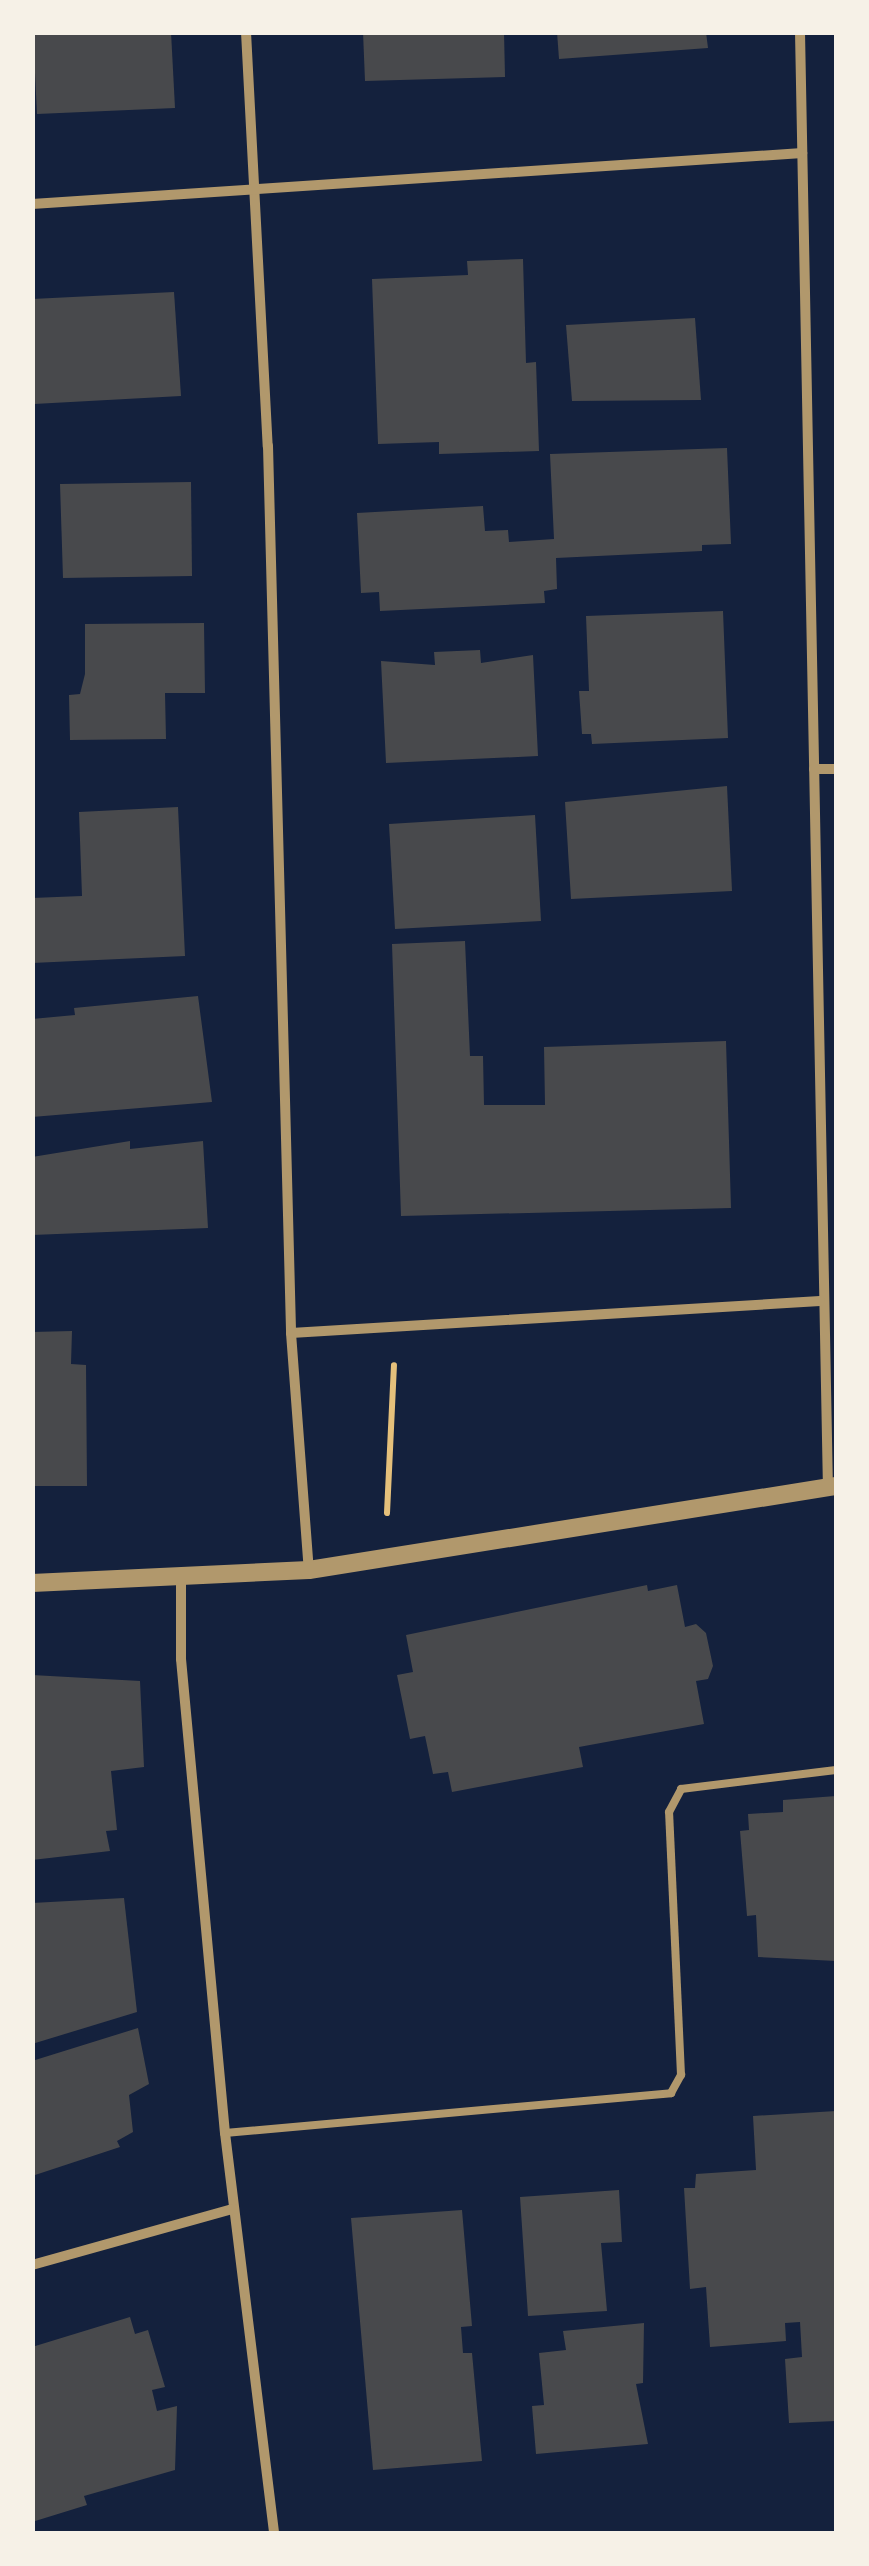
<!DOCTYPE html>
<html>
<head>
<meta charset="utf-8">
<style>
  body { margin:0 }
  #map { position:relative; width:869px; height:2566px; overflow:hidden; background:#14213d; font-family:"PT Sans",sans-serif }
  div>[style] { position:absolute }
  .building>* { inset:0; background:#48494c }
  .path>* { height:6px; margin:-3px; padding:0 3px; transform-origin:3px; border-radius:3px; background:#e5c07b }
  .service>* { height:8px; margin:-4px; padding:0 4px; transform-origin:4px; border-radius:4px; background:#b1986c }
  .minor>* { height:10px; margin:-5px; padding:0 5px; transform-origin:5px; border-radius:5px; background:#b1986c }
  .tertiary>* { height:18px; margin:-9px; padding:0 9px; transform-origin:9px; border-radius:9px; background:#b1986c }
  span { translate:-50% -50%; white-space:nowrap; text-align:center; line-height:1.15; -webkit-text-stroke:8px #f6f1e7; paint-order:stroke }
  .frame { position:absolute; inset:0; border:35px solid #f6f1e7; pointer-events:none }
</style>
</head>
<body>
<div id="map">
  <div class="building">
    <div style="clip-path:polygon(33px 32px,171px 32px,175px 108px,37px 114px)"></div>
    <div style="clip-path:polygon(363px 32px,504px 32px,505px 77px,365px 81px)"></div>
    <div style="clip-path:polygon(557px 32px,706px 32px,708px 48px,559px 59px)"></div>
    <div style="clip-path:polygon(523px 259px,526px 363px,536px 362px,539px 451px,439px 454px,439px 442px,378px 444px,372px 279px,468px 275px,467px 261px)"></div>
    <div style="clip-path:polygon(174px 292px,181px 396px,34px 404px,32px 299px)"></div>
    <div style="clip-path:polygon(695px 318px,701px 400px,572px 401px,566px 325px)"></div>
    <div style="clip-path:polygon(727px 448px,731px 544px,702px 545px,702px 551px,556px 558px,557px 589px,544px 591px,545px 603px,380px 611px,379px 592px,361px 593px,357px 513px,483px 506px,485px 531px,508px 530px,509px 542px,554px 539px,550px 454px)"></div>
    <div style="clip-path:polygon(191px 482px,192px 576px,63px 578px,60px 484px)"></div>
    <div style="clip-path:polygon(723px 611px,728px 738px,592px 744px,591px 734px,582px 734px,579px 691px,589px 691px,586px 616px)"></div>
    <div style="clip-path:polygon(204px 623px,205px 693px,165px 693px,166px 739px,70px 740px,69px 695px,80px 694px,85px 674px,85px 624px)"></div>
    <div style="clip-path:polygon(480px 650px,481px 663px,533px 655px,538px 756px,386px 763px,381px 661px,435px 665px,434px 652px)"></div>
    <div style="clip-path:polygon(727px 786px,732px 891px,571px 899px,565px 802px)"></div>
    <div style="clip-path:polygon(178px 807px,185px 956px,32px 963px,32px 898px,82px 896px,79px 812px)"></div>
    <div style="clip-path:polygon(535px 815px,541px 921px,395px 929px,389px 824px)"></div>
    <div style="clip-path:polygon(465px 941px,470px 1056px,483px 1056px,484px 1105px,545px 1105px,544px 1047px,726px 1041px,731px 1208px,401px 1216px,392px 944px)"></div>
    <div style="clip-path:polygon(198px 996px,212px 1102px,32px 1117px,32px 1019px,75px 1015px,74px 1008px)"></div>
    <div style="clip-path:polygon(130px 1141px,130px 1149px,203px 1141px,208px 1228px,32px 1235px,32px 1157px)"></div>
    <div style="clip-path:polygon(72px 1331px,71px 1364px,86px 1365px,87px 1486px,32px 1486px,32px 1332px)"></div>
    <div style="clip-path:polygon(647px 1585px,648px 1591px,677px 1585px,685px 1627px,696px 1624px,706px 1633px,713px 1666px,708px 1679px,696px 1681px,704px 1724px,579px 1747px,583px 1767px,452px 1792px,448px 1772px,433px 1774px,425px 1736px,410px 1739px,397px 1675px,413px 1672px,406px 1635px)"></div>
    <div style="clip-path:polygon(32px 1675px,140px 1681px,144px 1767px,111px 1771px,117px 1830px,106px 1831px,110px 1851px,32px 1860px)"></div>
    <div style="clip-path:polygon(836px 1796px,836px 1961px,758px 1957px,756px 1915px,747px 1916px,740px 1831px,749px 1830px,748px 1814px,783px 1812px,783px 1800px)"></div>
    <div style="clip-path:polygon(124px 1898px,137px 2012px,32px 2044px,32px 1903px)"></div>
    <div style="clip-path:polygon(138px 2028px,149px 2084px,129px 2095px,133px 2132px,117px 2141px,120px 2147px,32px 2176px,32px 2061px)"></div>
    <div style="clip-path:polygon(836px 2111px,836px 2421px,789px 2423px,785px 2359px,802px 2357px,800px 2322px,785px 2323px,786px 2341px,710px 2347px,706px 2287px,690px 2289px,684px 2188px,695px 2188px,696px 2174px,756px 2170px,753px 2116px)"></div>
    <div style="clip-path:polygon(619px 2190px,622px 2242px,601px 2243px,607px 2311px,528px 2316px,520px 2197px)"></div>
    <div style="clip-path:polygon(462px 2210px,472px 2326px,461px 2327px,463px 2353px,472px 2353px,482px 2461px,373px 2470px,351px 2218px)"></div>
    <div style="clip-path:polygon(130px 2317px,135px 2334px,148px 2330px,165px 2387px,152px 2390px,157px 2411px,177px 2406px,175px 2470px,84px 2496px,87px 2505px,32px 2522px,32px 2347px)"></div>
    <div style="clip-path:polygon(644px 2323px,643px 2383px,636px 2384px,648px 2444px,536px 2454px,532px 2406px,544px 2405px,539px 2353px,566px 2350px,563px 2331px)"></div>
  </div>
  <div class="path">
    <div style="left:387px;top:1513px;width:148px;rotate:-87.3deg"></div>
  </div>
  <div class="service">
    <div style="left:225px;top:2133px;width:448px;rotate:-5.1deg"></div>
    <div style="left:671px;top:2093px;width:21px;rotate:-61deg"></div>
    <div style="left:681px;top:2075px;width:263px;rotate:-92.6deg"></div>
    <div style="left:669px;top:1812px;width:26px;rotate:-62deg"></div>
    <div style="left:681px;top:1789px;width:156px;rotate:-7deg"></div>
  </div>
  <div class="minor">
    <div style="left:246px;top:32px;width:415px;rotate:87deg"></div>
    <div style="left:268px;top:446px;width:887px;rotate:88.51deg"></div>
    <div style="left:291px;top:1333px;width:238px;rotate:85.7deg"></div>
    <div style="left:800px;top:32px;width:1456px;rotate:88.9deg"></div>
    <div style="left:32px;top:204px;width:772px;rotate:-3.79deg"></div>
    <div style="left:814px;top:769px;width:22px"></div>
    <div style="left:291px;top:1333px;width:530px;rotate:-3.46deg"></div>
    <div style="left:181px;top:1577px;width:82px;rotate:90deg"></div>
    <div style="left:181px;top:1659px;width:476px;rotate:84.7deg"></div>
    <div style="left:225px;top:2133px;width:404px;rotate:83deg"></div>
    <div style="left:32px;top:2265px;width:209px;rotate:-15.6deg"></div>
  </div>
  <div class="tertiary">
    <div style="left:32px;top:1583px;width:277px;rotate:-2.7deg"></div>
    <div style="left:309px;top:1570px;width:534px;rotate:-9.06deg"></div>
  </div>
  <div class="frame"></div>
</div>
</body>
</html>
